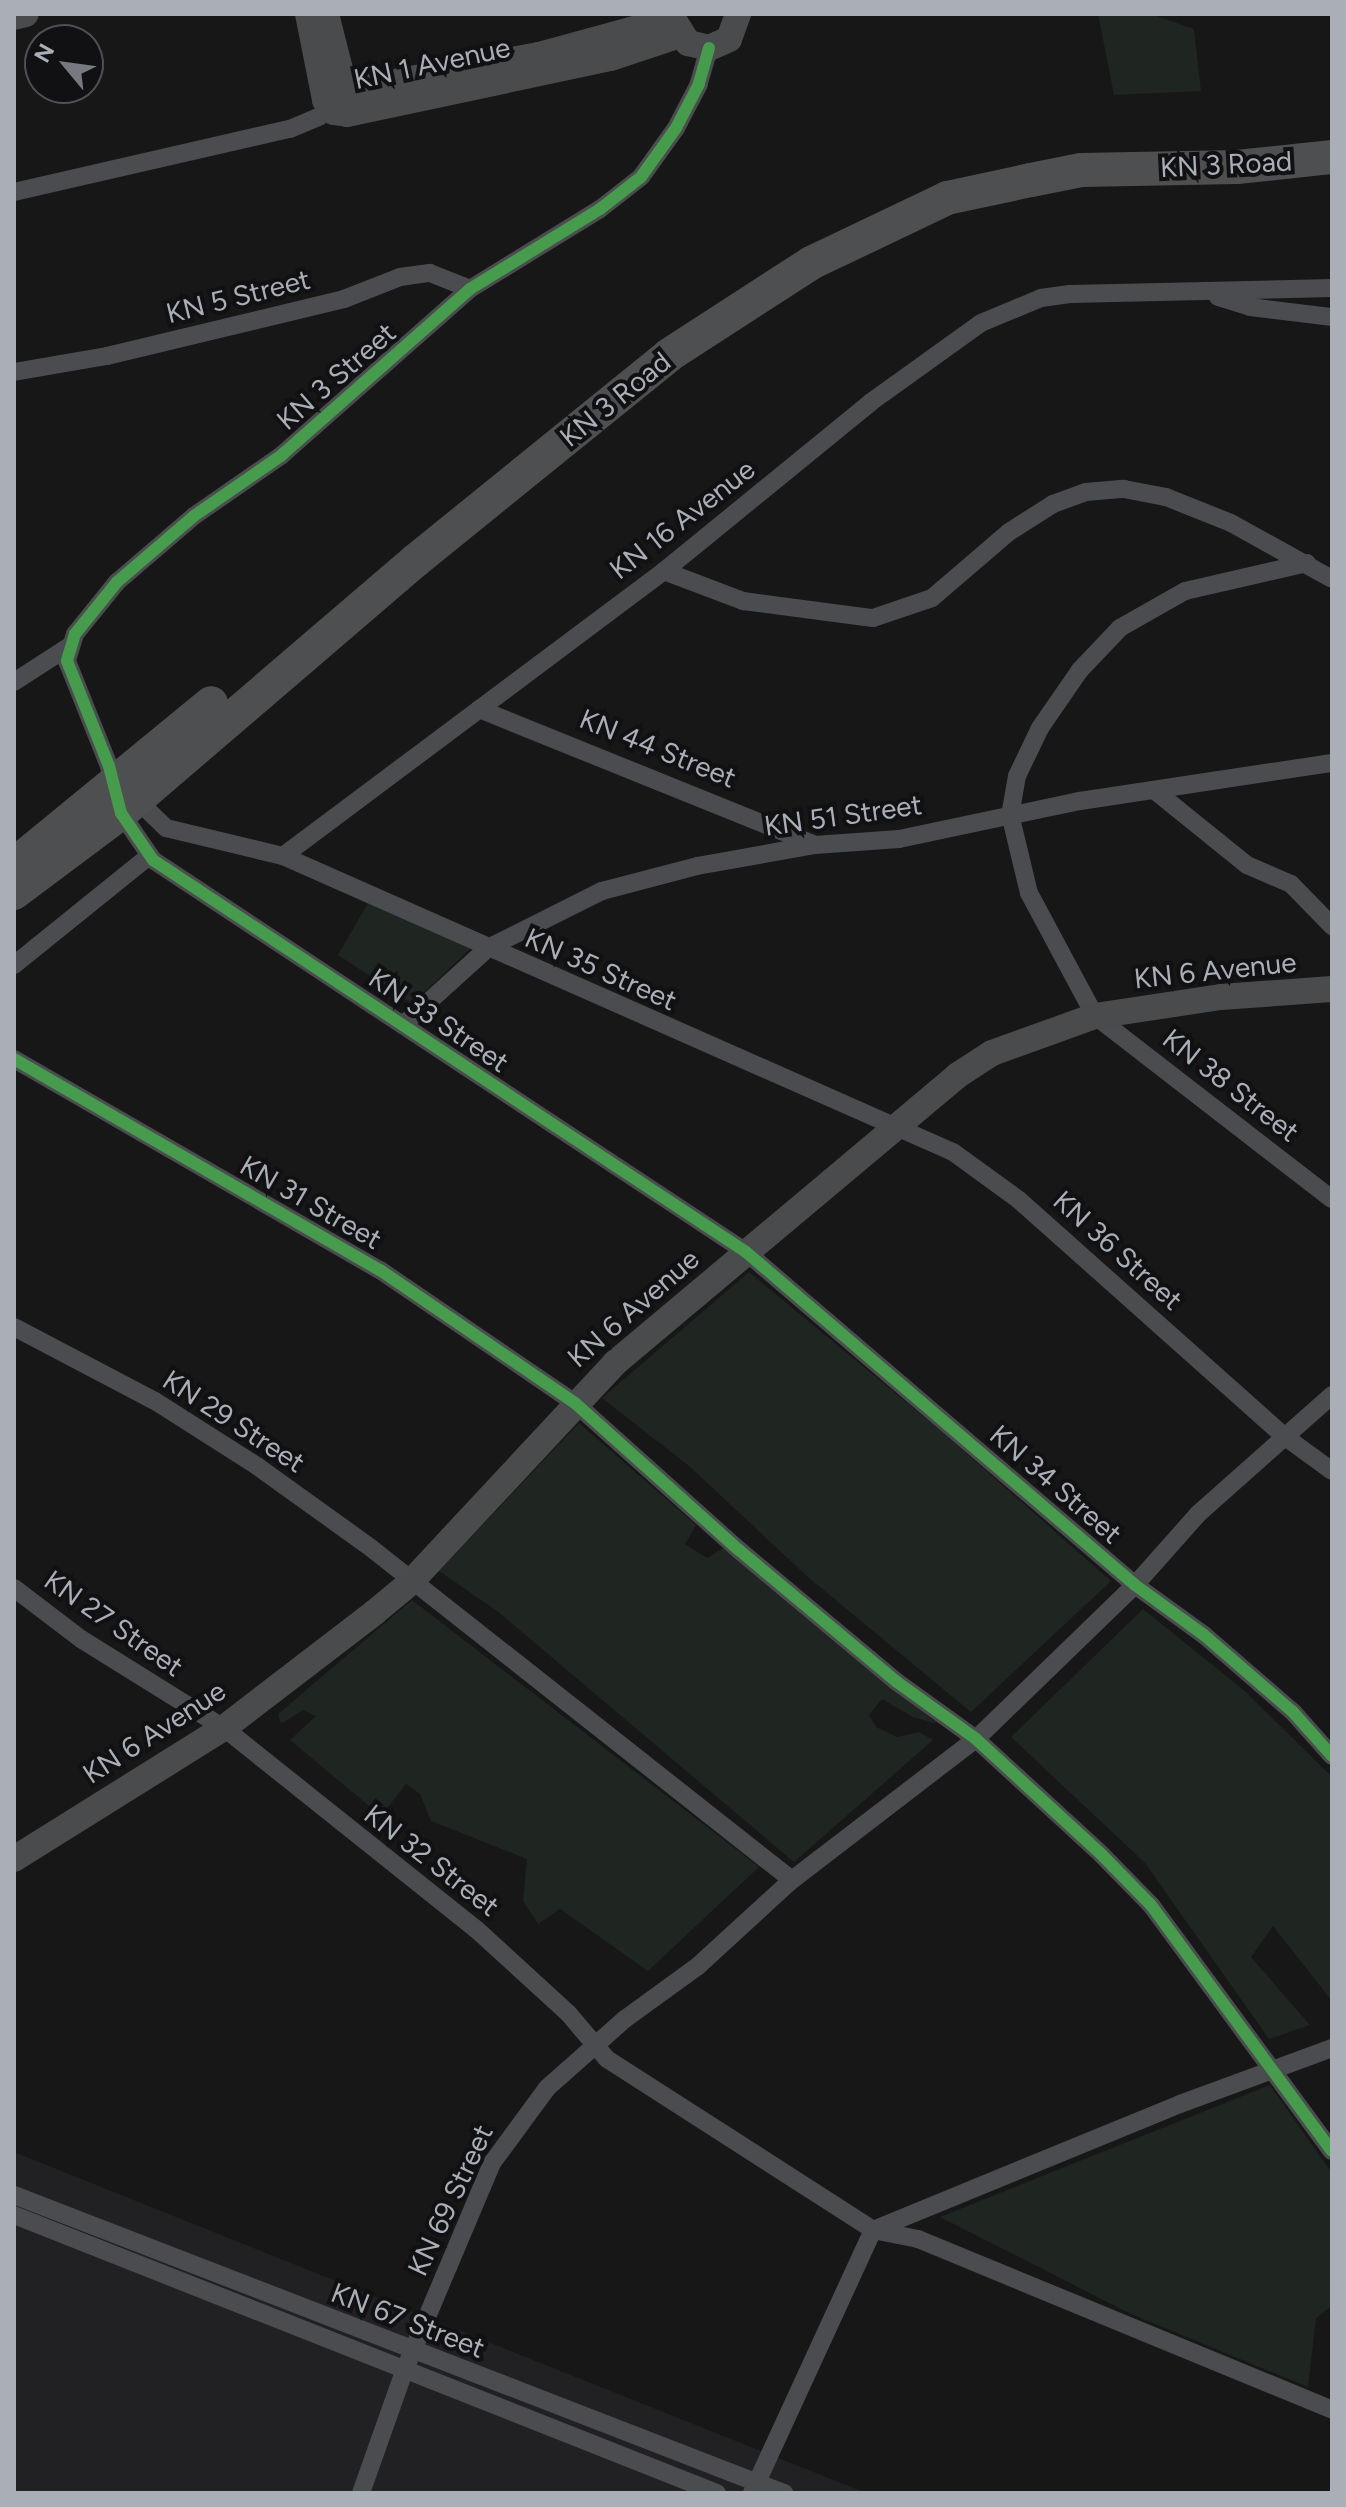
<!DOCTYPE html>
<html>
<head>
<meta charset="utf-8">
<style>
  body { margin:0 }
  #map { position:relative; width:1346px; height:2507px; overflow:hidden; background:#171717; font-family:Figtree,sans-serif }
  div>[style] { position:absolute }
  .built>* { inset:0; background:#212123 }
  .green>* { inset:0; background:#1f2520 }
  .street>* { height:18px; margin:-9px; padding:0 9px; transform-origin:9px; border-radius:9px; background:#4b4c4f }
  .secondary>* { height:26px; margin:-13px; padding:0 13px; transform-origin:13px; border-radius:13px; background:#4a4b4d }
  .highway>* { height:34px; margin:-17px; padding:0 17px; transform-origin:17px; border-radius:17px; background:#4d4f51 }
  .cycleway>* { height:12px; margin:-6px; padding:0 6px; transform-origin:6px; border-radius:6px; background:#469c4c }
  span { translate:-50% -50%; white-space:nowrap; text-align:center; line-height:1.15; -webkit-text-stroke:8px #111113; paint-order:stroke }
  .street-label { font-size:28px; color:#a9aeb7 }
  .frame { position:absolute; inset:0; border:16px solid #a9aeb7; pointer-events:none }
  .north { position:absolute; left:24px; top:24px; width:80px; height:80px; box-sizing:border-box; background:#111113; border:2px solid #4e5055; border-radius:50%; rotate:299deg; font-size:22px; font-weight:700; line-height:32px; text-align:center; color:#a9aeb7 }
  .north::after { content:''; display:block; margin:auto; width:28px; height:36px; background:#76797f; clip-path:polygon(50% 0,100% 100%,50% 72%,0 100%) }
</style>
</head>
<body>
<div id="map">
  <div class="built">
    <div style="clip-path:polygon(14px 2152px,428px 2318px,866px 2493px,14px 2493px)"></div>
  </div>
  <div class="green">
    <div style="clip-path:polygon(1098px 14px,1151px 14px,1194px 29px,1201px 91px,1114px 95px)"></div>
    <div style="clip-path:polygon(368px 903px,471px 948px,412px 1004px,338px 955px)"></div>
    <div style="clip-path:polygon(749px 1272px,940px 1430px,1111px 1581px,971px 1712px,809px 1578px,689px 1466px,602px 1398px)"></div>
    <div style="clip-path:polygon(579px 1423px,696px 1525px,685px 1544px,707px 1558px,725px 1547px,938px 1724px,913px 1717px,882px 1699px,869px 1715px,876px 1727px,897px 1737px,919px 1732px,933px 1740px,794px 1862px,497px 1611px,439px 1571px)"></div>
    <div style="clip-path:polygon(412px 1600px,759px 1867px,648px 1971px,560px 1909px,538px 1924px,523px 1901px,527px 1859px,431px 1821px,420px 1794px,406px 1784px,381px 1816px,290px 1740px,316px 1716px,303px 1710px,281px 1724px,278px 1714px)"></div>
    <div style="clip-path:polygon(1143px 1609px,1246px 1692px,1332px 1777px,1332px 2001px,1273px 1926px,1251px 1957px,1310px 2025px,1269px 2039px,1145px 1863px,1011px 1737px)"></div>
    <div style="clip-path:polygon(1270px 2085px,1332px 2173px,1332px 2306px,1316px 2318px,1308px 2387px,1131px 2314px,940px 2217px)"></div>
  </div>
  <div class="street">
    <div style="left:709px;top:48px;width:37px;rotate:106deg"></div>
    <div style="left:699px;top:84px;width:50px;rotate:117.6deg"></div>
    <div style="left:676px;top:128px;width:60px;rotate:125.5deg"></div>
    <div style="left:641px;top:177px;width:52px;rotate:142deg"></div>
    <div style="left:600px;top:209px;width:153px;rotate:148.4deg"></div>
    <div style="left:470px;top:289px;width:251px;rotate:138.6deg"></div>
    <div style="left:282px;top:455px;width:107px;rotate:145.3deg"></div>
    <div style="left:194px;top:516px;width:101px;rotate:139.4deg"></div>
    <div style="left:117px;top:582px;width:67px;rotate:128.9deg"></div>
    <div style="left:75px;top:634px;width:28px;rotate:107deg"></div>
    <div style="left:67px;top:661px;width:113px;rotate:68.2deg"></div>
    <div style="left:109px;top:766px;width:49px;rotate:75.7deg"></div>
    <div style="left:121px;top:813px;width:57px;rotate:55.8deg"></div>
    <div style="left:153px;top:860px;width:711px;rotate:33.47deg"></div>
    <div style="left:746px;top:1252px;width:512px;rotate:40.56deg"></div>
    <div style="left:1135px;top:1585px;width:85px;rotate:35.9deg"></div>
    <div style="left:1204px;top:1635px;width:118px;rotate:40.9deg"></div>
    <div style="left:1293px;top:1712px;width:59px;rotate:48.4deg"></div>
    <div style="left:14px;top:192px;width:283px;rotate:-12.9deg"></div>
    <div style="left:290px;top:129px;width:33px;rotate:-23deg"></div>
    <div style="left:320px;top:116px;width:41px;rotate:-41.1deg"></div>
    <div style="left:1218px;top:297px;width:34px;rotate:17deg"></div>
    <div style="left:1250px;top:307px;width:83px;rotate:7deg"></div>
    <div style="left:14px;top:372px;width:94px;rotate:-9.8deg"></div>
    <div style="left:107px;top:356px;width:244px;rotate:-13.5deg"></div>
    <div style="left:344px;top:299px;width:60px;rotate:-21.4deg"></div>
    <div style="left:400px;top:277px;width:30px;rotate:-8deg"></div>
    <div style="left:430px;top:273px;width:43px;rotate:21.8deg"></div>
    <div style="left:1307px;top:563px;width:125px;rotate:167.1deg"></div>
    <div style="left:1185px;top:591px;width:75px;rotate:150.4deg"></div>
    <div style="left:1120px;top:628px;width:58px;rotate:133.6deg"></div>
    <div style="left:1080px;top:670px;width:70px;rotate:124.6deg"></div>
    <div style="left:1040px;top:728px;width:53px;rotate:115.6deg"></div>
    <div style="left:1017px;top:776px;width:39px;rotate:100deg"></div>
    <div style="left:1010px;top:814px;width:81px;rotate:76.5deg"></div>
    <div style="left:1029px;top:893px;width:140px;rotate:61.8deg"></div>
    <div style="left:1095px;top:1016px;width:299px;rotate:37.7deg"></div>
    <div style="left:664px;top:571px;width:85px;rotate:20.8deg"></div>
    <div style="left:743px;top:601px;width:131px;rotate:7.5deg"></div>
    <div style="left:873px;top:618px;width:62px;rotate:-18.7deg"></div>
    <div style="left:932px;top:598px;width:101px;rotate:-40.6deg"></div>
    <div style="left:1009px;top:532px;width:52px;rotate:-32.5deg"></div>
    <div style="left:1053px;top:504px;width:35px;rotate:-20deg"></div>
    <div style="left:1086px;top:492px;width:38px;rotate:-5deg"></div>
    <div style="left:1124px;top:489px;width:43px;rotate:10.8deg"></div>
    <div style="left:1166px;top:497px;width:70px;rotate:21.8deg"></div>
    <div style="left:1231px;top:523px;width:115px;rotate:29deg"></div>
    <div style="left:14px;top:682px;width:64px;rotate:-32.9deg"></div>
    <div style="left:479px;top:709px;width:362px;rotate:22deg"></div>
    <div style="left:1154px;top:790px;width:119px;rotate:38.9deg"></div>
    <div style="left:1247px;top:865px;width:48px;rotate:23.4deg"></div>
    <div style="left:1291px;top:884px;width:59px;rotate:45.7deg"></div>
    <div style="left:133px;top:796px;width:46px;rotate:44.1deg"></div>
    <div style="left:166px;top:828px;width:120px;rotate:13.5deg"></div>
    <div style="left:283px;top:856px;width:732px;rotate:23.84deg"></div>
    <div style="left:953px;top:1152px;width:82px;rotate:36deg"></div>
    <div style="left:1019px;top:1200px;width:355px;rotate:41.7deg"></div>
    <div style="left:1284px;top:1436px;width:59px;rotate:36.1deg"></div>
    <div style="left:283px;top:856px;width:476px;rotate:-36.8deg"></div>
    <div style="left:664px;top:571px;width:267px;rotate:-39.2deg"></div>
    <div style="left:871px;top:402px;width:135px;rotate:-35.7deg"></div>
    <div style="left:981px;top:323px;width:65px;rotate:-22.6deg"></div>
    <div style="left:1041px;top:298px;width:29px;rotate:-8deg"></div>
    <div style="left:1070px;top:294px;width:262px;rotate:-1.3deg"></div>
    <div style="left:14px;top:965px;width:174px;rotate:-38.9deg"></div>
    <div style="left:403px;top:1025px;width:115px;rotate:-42.2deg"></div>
    <div style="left:488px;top:948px;width:127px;rotate:-26.6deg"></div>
    <div style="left:602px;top:891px;width:98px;rotate:-14.7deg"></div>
    <div style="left:697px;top:866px;width:120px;rotate:-10.1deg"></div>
    <div style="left:815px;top:845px;width:84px;rotate:-4.1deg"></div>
    <div style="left:899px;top:839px;width:185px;rotate:-11.9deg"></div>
    <div style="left:1080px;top:801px;width:255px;rotate:-8.6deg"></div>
    <div style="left:14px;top:1059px;width:422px;rotate:30deg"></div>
    <div style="left:380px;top:1270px;width:236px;rotate:34.3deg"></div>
    <div style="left:575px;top:1403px;width:220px;rotate:41.9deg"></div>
    <div style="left:739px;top:1550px;width:206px;rotate:39.9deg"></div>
    <div style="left:897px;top:1682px;width:97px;rotate:35.8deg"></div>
    <div style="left:976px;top:1739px;width:171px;rotate:42.6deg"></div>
    <div style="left:1102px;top:1855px;width:70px;rotate:45.6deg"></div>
    <div style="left:1151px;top:1905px;width:305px;rotate:53.7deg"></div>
    <div style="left:14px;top:1327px;width:159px;rotate:27.7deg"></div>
    <div style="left:155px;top:1401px;width:121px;rotate:32.5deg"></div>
    <div style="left:257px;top:1466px;width:140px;rotate:35.7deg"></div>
    <div style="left:371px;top:1548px;width:536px;rotate:38.26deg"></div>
    <div style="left:14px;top:1588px;width:84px;rotate:37.3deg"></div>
    <div style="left:81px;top:1639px;width:168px;rotate:31.9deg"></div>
    <div style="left:224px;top:1728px;width:322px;rotate:38.6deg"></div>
    <div style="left:476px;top:1929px;width:125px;rotate:42.4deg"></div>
    <div style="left:568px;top:2013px;width:60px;rotate:49.7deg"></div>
    <div style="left:607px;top:2059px;width:316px;rotate:32.7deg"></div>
    <div style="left:873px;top:2230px;width:46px;rotate:11.3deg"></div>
    <div style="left:918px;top:2239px;width:448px;rotate:22.4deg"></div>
    <div style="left:14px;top:2195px;width:826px;rotate:21.16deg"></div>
    <div style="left:14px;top:2215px;width:756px;rotate:21.58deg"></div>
    <div style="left:361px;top:2493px;width:132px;rotate:-70.5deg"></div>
    <div style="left:405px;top:2369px;width:224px;rotate:-67.1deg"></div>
    <div style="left:492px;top:2163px;width:93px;rotate:-53.7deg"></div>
    <div style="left:547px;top:2088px;width:104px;rotate:-41.5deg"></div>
    <div style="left:625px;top:2019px;width:90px;rotate:-36deg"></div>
    <div style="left:698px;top:1966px;width:127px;rotate:-42.5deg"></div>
    <div style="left:792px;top:1880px;width:232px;rotate:-37.5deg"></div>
    <div style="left:976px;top:1739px;width:221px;rotate:-44.1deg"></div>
    <div style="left:1135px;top:1585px;width:95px;rotate:-48.4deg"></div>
    <div style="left:1198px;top:1514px;width:179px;rotate:-41.6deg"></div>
    <div style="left:752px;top:2493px;width:289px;rotate:-65.3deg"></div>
    <div style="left:873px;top:2230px;width:332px;rotate:-22.3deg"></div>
    <div style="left:1180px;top:2104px;width:162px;rotate:-20.2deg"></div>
  </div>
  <div class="secondary">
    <div style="left:308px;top:14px;width:88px;rotate:78.8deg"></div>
    <div style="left:325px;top:100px;width:15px;rotate:53deg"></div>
    <div style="left:334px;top:112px;width:13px;rotate:9deg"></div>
    <div style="left:347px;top:114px;width:270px;rotate:-12deg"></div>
    <div style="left:611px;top:58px;width:73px;rotate:-18.4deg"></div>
    <div style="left:326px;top:14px;width:69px;rotate:75.8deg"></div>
    <div style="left:343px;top:81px;width:16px;rotate:30deg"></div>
    <div style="left:357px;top:89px;width:185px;rotate:-10.6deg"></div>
    <div style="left:539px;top:55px;width:140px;rotate:-15.3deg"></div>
    <div style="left:14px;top:17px;width:12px;rotate:-14deg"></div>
    <div style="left:675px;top:22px;width:25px;rotate:58deg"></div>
    <div style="left:688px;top:43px;width:22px;rotate:13deg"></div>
    <div style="left:709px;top:48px;width:22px;rotate:-24deg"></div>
    <div style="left:729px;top:39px;width:27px;rotate:-70deg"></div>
    <div style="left:14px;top:1859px;width:248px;rotate:-32deg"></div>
    <div style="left:224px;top:1728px;width:190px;rotate:-37.5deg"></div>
    <div style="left:375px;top:1612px;width:45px;rotate:-39.6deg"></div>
    <div style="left:410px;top:1583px;width:301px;rotate:-47deg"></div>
    <div style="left:615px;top:1363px;width:448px;rotate:-40deg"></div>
    <div style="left:958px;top:1075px;width:40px;rotate:-32.9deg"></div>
    <div style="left:992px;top:1053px;width:109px;rotate:-19.8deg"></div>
    <div style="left:1095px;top:1016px;width:127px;rotate:-8.6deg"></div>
    <div style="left:1221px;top:997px;width:111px;rotate:-4.1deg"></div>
  </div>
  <div class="highway">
    <div style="left:14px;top:865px;width:255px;rotate:-39.4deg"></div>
    <div style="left:14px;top:893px;width:134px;rotate:-36.8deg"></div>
    <div style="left:121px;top:813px;width:387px;rotate:-40.6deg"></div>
    <div style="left:415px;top:561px;width:327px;rotate:-39deg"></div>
    <div style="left:669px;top:355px;width:169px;rotate:-32.9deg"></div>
    <div style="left:811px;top:263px;width:151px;rotate:-25.5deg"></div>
    <div style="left:947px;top:198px;width:86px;rotate:-12.1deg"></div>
    <div style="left:1031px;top:180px;width:51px;rotate:-11.3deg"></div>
    <div style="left:1081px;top:170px;width:156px;rotate:-1.1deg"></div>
    <div style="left:1237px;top:167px;width:96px;rotate:-6deg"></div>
  </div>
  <div class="cycleway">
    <div style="left:709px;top:48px;width:37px;rotate:106deg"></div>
    <div style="left:699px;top:84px;width:50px;rotate:117.6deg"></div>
    <div style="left:676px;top:128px;width:60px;rotate:125.5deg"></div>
    <div style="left:641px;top:177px;width:52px;rotate:142deg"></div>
    <div style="left:600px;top:209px;width:153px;rotate:148.4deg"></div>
    <div style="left:470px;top:289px;width:251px;rotate:138.6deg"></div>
    <div style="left:282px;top:455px;width:107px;rotate:145.3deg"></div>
    <div style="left:194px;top:516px;width:101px;rotate:139.4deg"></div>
    <div style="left:117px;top:582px;width:67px;rotate:128.9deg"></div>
    <div style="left:75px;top:634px;width:28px;rotate:107deg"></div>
    <div style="left:67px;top:661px;width:113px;rotate:68.2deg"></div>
    <div style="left:109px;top:766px;width:49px;rotate:75.7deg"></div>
    <div style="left:121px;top:813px;width:57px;rotate:55.8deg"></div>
    <div style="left:153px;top:860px;width:711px;rotate:33.47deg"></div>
    <div style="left:746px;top:1252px;width:512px;rotate:40.56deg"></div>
    <div style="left:1135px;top:1585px;width:85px;rotate:35.9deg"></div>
    <div style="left:1204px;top:1635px;width:118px;rotate:40.9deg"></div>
    <div style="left:1293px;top:1712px;width:59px;rotate:48.4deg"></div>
    <div style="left:14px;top:1059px;width:422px;rotate:30deg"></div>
    <div style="left:380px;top:1270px;width:236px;rotate:34.3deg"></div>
    <div style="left:575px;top:1403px;width:220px;rotate:41.9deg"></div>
    <div style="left:739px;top:1550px;width:206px;rotate:39.9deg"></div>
    <div style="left:897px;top:1682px;width:97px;rotate:35.8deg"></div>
    <div style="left:976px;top:1739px;width:171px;rotate:42.6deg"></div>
    <div style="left:1102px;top:1855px;width:70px;rotate:45.6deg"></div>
    <div style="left:1151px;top:1905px;width:305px;rotate:53.7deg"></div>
  </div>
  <div class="street-label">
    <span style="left:432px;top:63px;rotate:-12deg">KN 1 Avenue</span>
    <span style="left:1226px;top:164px;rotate:-3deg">KN 3 Road</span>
    <span style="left:238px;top:296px;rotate:-14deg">KN 5 Street</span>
    <span style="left:336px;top:376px;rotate:-41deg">KN 3 Street</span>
    <span style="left:615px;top:399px;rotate:-39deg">KN 3 Road</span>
    <span style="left:682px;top:519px;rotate:-38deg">KN 16 Avenue</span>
    <span style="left:658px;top:748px;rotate:22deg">KN 44 Street</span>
    <span style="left:843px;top:815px;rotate:-8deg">KN 51 Street</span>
    <span style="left:601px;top:969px;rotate:24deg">KN 35 Street</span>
    <span style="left:1215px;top:970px;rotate:-6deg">KN 6 Avenue</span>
    <span style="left:439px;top:1020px;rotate:34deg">KN 33 Street</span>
    <span style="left:1231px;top:1085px;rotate:38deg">KN 38 Street</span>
    <span style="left:311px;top:1202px;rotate:30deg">KN 31 Street</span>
    <span style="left:1118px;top:1250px;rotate:42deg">KN 36 Street</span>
    <span style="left:633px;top:1308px;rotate:-41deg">KN 6 Avenue</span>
    <span style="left:234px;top:1421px;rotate:33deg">KN 29 Street</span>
    <span style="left:1056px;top:1484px;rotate:41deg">KN 34 Street</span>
    <span style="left:114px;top:1623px;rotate:35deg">KN 27 Street</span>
    <span style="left:154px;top:1732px;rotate:-33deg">KN 6 Avenue</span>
    <span style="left:432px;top:1860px;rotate:38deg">KN 32 Street</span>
    <span style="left:450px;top:2200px;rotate:-65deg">KN 69 Street</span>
    <span style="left:408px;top:2320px;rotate:21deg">KN 67 Street</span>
  </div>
  <div class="frame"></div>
  <div class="north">N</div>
</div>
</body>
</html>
